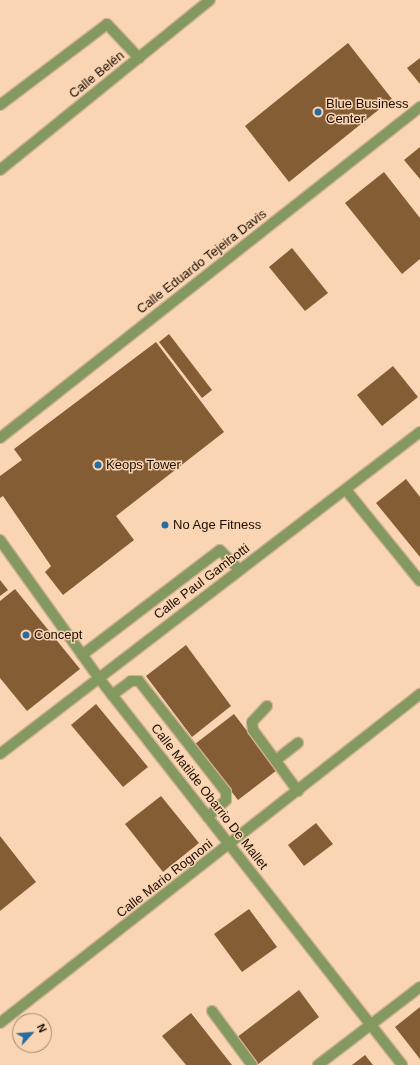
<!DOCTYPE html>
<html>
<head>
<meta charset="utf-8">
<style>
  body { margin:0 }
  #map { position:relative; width:420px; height:1065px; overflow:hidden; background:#f9d5b3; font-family:Arial,sans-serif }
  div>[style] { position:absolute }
  .building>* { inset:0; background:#845d35 }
  .roads { filter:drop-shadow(1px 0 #d1b193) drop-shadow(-1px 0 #d1b193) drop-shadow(0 1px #d1b193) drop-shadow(0 -1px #d1b193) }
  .service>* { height:10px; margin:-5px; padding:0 5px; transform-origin:5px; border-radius:5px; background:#83995f }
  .minor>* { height:10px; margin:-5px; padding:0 5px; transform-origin:5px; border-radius:5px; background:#83995f }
  .dots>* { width:11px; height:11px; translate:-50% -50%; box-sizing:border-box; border:2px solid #f9d5b3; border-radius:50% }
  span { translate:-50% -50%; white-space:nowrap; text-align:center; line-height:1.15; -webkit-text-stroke:3px #f9d5b3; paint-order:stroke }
  .street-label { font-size:13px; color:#1b0c00 }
  .poi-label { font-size:13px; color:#1b0c00 }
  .left { translate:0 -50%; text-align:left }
  .north { position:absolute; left:12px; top:1013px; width:40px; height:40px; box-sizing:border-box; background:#f9d5b3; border:1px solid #a0856b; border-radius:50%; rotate:64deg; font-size:11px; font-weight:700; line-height:16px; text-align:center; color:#1b0c00 }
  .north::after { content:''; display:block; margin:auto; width:14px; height:18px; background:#266ca1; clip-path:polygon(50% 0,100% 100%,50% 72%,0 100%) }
</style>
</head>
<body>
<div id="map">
  <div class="building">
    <div style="clip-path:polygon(348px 43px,392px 99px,289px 182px,245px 126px)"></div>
    <div style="clip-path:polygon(420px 58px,420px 84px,407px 68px)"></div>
    <div style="clip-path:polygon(420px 147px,420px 179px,404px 160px)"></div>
    <div style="clip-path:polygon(384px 172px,420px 218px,420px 259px,402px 274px,345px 203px)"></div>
    <div style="clip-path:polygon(292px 248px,328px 293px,305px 311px,269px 267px)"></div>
    <div style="clip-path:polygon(169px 334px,212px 390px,202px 398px,159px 342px)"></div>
    <div style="clip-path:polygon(156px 342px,224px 432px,116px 516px,134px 540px,63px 595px,45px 572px,51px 566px,3px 496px,0 498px,0 476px,22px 460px,14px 449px)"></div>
    <div style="clip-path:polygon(393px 366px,418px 397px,382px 426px,357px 395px)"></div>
    <div style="clip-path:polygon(406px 479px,420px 497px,420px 557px,376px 503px)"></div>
    <div style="clip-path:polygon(0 580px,8px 590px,0 596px)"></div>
    <div style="clip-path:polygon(15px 589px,80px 669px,27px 711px,0 678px,0 601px)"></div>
    <div style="clip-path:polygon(186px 645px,231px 706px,192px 737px,146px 676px)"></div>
    <div style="clip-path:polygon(96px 704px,148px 767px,123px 787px,71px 725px)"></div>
    <div style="clip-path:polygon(234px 714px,277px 770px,238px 800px,195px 744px)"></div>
    <div style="clip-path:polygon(161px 796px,199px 843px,163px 872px,125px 824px)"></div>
    <div style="clip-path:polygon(316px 823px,333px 844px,304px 866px,288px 845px)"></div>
    <div style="clip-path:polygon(0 836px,36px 882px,0 911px)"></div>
    <div style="clip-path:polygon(249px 909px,277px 947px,242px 972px,214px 934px)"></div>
    <div style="clip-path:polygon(299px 990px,319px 1017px,257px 1065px,236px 1038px)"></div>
    <div style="clip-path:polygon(420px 1007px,420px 1059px,395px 1027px)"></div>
    <div style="clip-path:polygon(191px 1013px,232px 1065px,186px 1065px,162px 1036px)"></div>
    <div style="clip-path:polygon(365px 1055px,373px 1065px,352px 1065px)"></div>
  </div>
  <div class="roads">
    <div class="service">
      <div style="left:0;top:105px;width:134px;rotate:-37.1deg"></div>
      <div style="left:107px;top:24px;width:47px;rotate:46.7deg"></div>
      <div style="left:82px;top:655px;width:173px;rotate:-37.3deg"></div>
      <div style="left:220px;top:550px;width:28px;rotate:46deg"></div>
      <div style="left:112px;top:695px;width:24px;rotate:-36deg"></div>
      <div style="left:131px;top:681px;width:8px"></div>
      <div style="left:139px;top:681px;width:141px;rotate:51.9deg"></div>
      <div style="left:226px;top:792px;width:8px;rotate:90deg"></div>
      <div style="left:226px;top:800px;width:25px;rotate:137deg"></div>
      <div style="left:267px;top:706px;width:22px;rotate:133deg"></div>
      <div style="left:252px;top:722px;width:8px;rotate:83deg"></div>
      <div style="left:253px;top:730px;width:76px;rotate:53.6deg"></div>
      <div style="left:276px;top:760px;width:28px;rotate:-38deg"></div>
      <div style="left:212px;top:1011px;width:67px;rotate:53.5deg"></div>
    </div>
    <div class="minor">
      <div style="left:0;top:170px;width:270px;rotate:-39deg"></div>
      <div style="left:0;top:438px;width:535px;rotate:-38.24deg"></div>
      <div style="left:346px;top:490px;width:117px;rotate:50.9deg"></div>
      <div style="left:0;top:540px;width:168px;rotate:54.4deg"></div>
      <div style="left:98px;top:677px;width:493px;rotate:51.9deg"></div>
      <div style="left:0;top:754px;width:529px;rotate:-37.48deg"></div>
      <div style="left:0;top:1023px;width:534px;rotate:-38.07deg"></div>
      <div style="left:318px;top:1065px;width:128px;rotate:-37.4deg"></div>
    </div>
  </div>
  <div class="dots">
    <div style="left:318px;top:112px;background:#266ca1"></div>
    <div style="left:98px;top:465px;background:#266ca1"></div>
    <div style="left:165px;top:525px;background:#266ca1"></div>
    <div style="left:26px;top:635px;background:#266ca1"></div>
  </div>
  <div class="street-label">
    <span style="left:97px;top:75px;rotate:-39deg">Calle Belén</span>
    <span style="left:202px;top:262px;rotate:-38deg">Calle Eduardo Tejeira Davis</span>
    <span style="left:202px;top:582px;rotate:-37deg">Calle Paul Gambotti</span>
    <span style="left:209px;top:797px;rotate:52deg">Calle Matilde Obarrio De Mallet</span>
    <span style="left:165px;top:879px;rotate:-38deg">Calle Mario Rognoni</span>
  </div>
  <div class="poi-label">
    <span class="left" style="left:326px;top:112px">Blue Business<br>Center</span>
    <span class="left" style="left:106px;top:465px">Keops Tower</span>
    <span class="left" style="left:173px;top:525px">No Age Fitness</span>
    <span class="left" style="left:34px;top:635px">Concept</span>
  </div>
  <div class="north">N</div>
</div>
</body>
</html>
